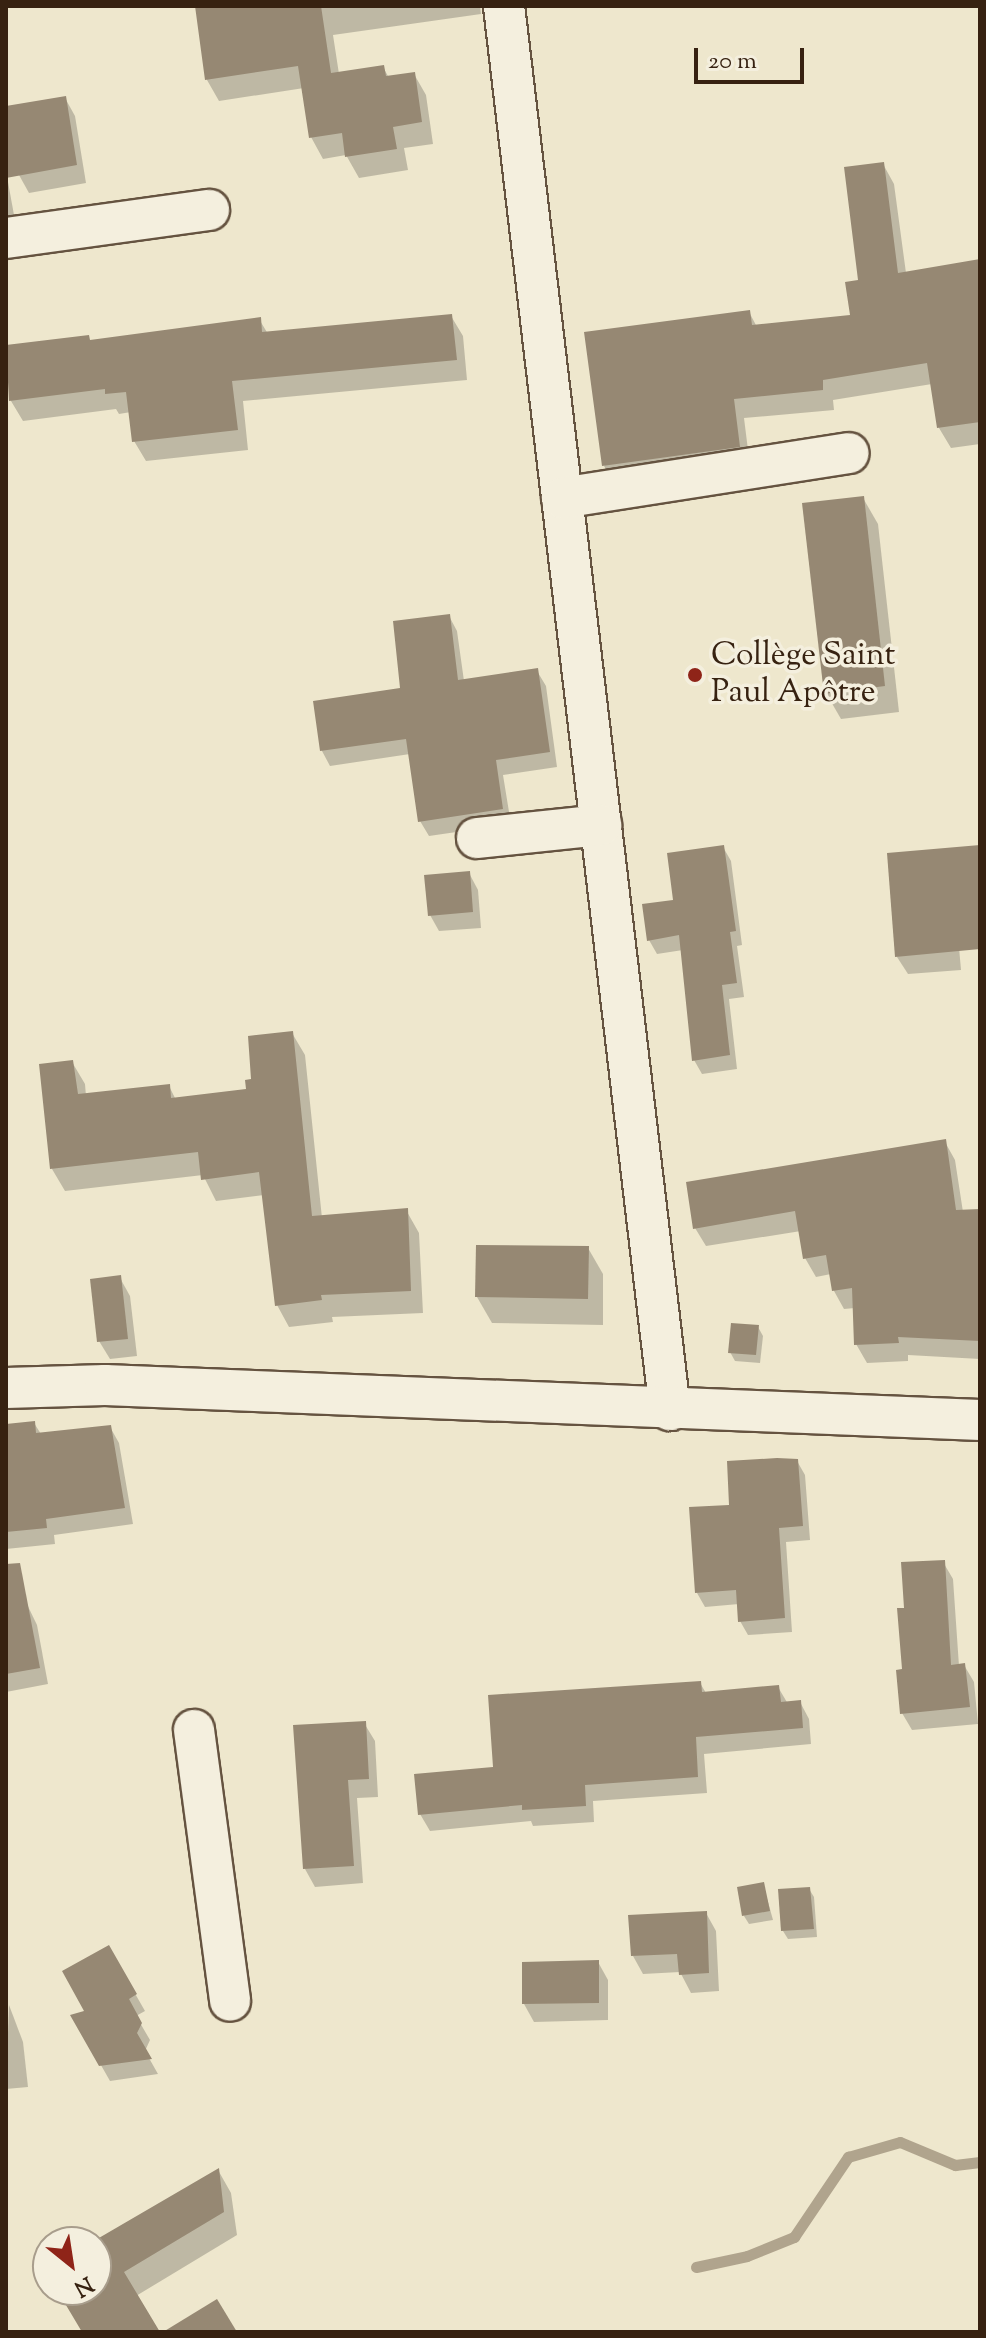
<!DOCTYPE html>
<html>
<head>
<meta charset="utf-8">
<style>
  body { margin:0 }
  #map { position:relative; width:986px; height:2338px; overflow:hidden; background:#eee7cd; font-family:"Sorts Mill Goudy",serif }
  div>[style] { position:absolute }
  .shadow>* { inset:0; background:#0003 }
  .stream>* { height:11px; margin:-5.5px; padding:0 5.5px; transform-origin:5.5px; border-radius:5.5px; background:#b0a48d }
  .building>* { inset:0; background:#968873 }
  .roads { filter:drop-shadow(2px 0 #655340) drop-shadow(-2px 0 #655340) drop-shadow(0 2px #655340) drop-shadow(0 -2px #655340) }
  .minor>* { height:40px; margin:-20px; padding:0 20px; transform-origin:20px; border-radius:20px; background:#f4efde }
  .dots>* { width:22px; height:22px; translate:-50% -50%; box-sizing:border-box; border:4px solid #f4efde; border-radius:50% }
  span { translate:-50% -50%; white-space:nowrap; text-align:center; line-height:1.15; -webkit-text-stroke:7px #f4efde; paint-order:stroke }
  .poi-label { font-size:32px; color:#372211 }
  .left { translate:0 -50%; text-align:left }
  .frame { position:absolute; inset:0; border:8px solid #372211; pointer-events:none }
  .north { position:absolute; left:32px; top:2226px; width:80px; height:80px; box-sizing:border-box; background:#f4efde; border:2px solid #a89d8c; border-radius:50%; rotate:150deg; font-size:22px; font-weight:700; line-height:32px; text-align:center; color:#372211 }
  .north::after { content:''; display:block; margin:auto; width:28px; height:36px; background:#8f2418; clip-path:polygon(50% 0,100% 100%,50% 72%,0 100%) }
  .scale { position:absolute; left:694px; top:48px; width:110px; height:36px; box-sizing:border-box; border:4px solid #372211; border-top:0; padding-left:10px; font-size:24px; line-height:28px; white-space:nowrap; color:#372211; -webkit-text-stroke:6px #f4efde; paint-order:stroke }
</style>
</head>
<body>
<div id="map">
  <div class="shadow">
    <div style="clip-path:polygon(196px 6px,480px 6px,481px 14px,333px 35px,339px 74px,383px 67px,389px 78px,414px 74px,426px 95px,433px 144px,404px 148px,408px 170px,359px 178px,346px 155px,323px 159px,311px 137px,304px 88px,219px 101px,207px 80px)"></div>
    <div style="clip-path:polygon(65px 98px,75px 116px,86px 183px,29px 193px,19px 175px)"></div>
    <div style="clip-path:polygon(883px 164px,894px 184px,906px 273px,980px 267px,980px 444px,951px 448px,939px 428px,932px 384px,833px 400px,834px 410px,744px 418px,750px 466px,616px 486px,604px 466px,749px 312px,757px 327px,853px 317px)"></div>
    <div style="clip-path:polygon(6px 171px,16px 226px,6px 228px)"></div>
    <div style="clip-path:polygon(451px 316px,463px 336px,467px 380px,243px 401px,248px 450px,146px 461px,134px 441px,131px 412px,119px 414px,116px 409px,23px 421px,11px 401px,6px 347px,88px 337px,90px 342px,259px 319px,268px 334px)"></div>
    <div style="clip-path:polygon(863px 498px,878px 524px,899px 712px,841px 719px,826px 693px)"></div>
    <div style="clip-path:polygon(449px 616px,457px 631px,464px 681px,537px 671px,546px 686px,557px 767px,503px 775px,511px 824px,429px 836px,420px 821px,410px 754px,330px 766px,322px 751px,315px 702px,402px 689px)"></div>
    <div style="clip-path:polygon(723px 847px,731px 861px,742px 945px,737px 946px,744px 997px,729px 999px,737px 1069px,702px 1074px,694px 1060px,683px 950px,657px 954px,649px 940px,675px 902px)"></div>
    <div style="clip-path:polygon(952px 868px,961px 970px,908px 974px,897px 957px)"></div>
    <div style="clip-path:polygon(469px 873px,478px 890px,481px 928px,439px 931px,430px 915px)"></div>
    <div style="clip-path:polygon(292px 1033px,305px 1055px,322px 1218px,406px 1210px,419px 1233px,423px 1313px,332px 1317px,333px 1322px,289px 1327px,277px 1305px,264px 1195px,216px 1201px,203px 1175px,65px 1191px,52px 1169px,72px 1062px,85px 1084px,86px 1096px,169px 1086px,176px 1100px,249px 1091px)"></div>
    <div style="clip-path:polygon(945px 1142px,955px 1160px,963px 1212px,980px 1211px,980px 1359px,908px 1355px,908px 1361px,867px 1363px,856px 1344px,855px 1308px,844px 1309px,834px 1291px,831px 1274px,816px 1277px,805px 1258px,801px 1231px,706px 1246px,695px 1228px)"></div>
    <div style="clip-path:polygon(588px 1248px,603px 1274px,603px 1325px,492px 1323px,477px 1297px)"></div>
    <div style="clip-path:polygon(120px 1278px,130px 1296px,137px 1356px,110px 1359px,99px 1341px)"></div>
    <div style="clip-path:polygon(758px 1327px,763px 1336px,760px 1363px,735px 1361px,730px 1352px)"></div>
    <div style="clip-path:polygon(34px 1423px,41px 1434px,110px 1427px,119px 1443px,133px 1524px,54px 1535px,55px 1544px,6px 1549px,6px 1425px)"></div>
    <div style="clip-path:polygon(797px 1461px,805px 1475px,810px 1540px,786px 1542px,792px 1632px,748px 1635px,740px 1621px,739px 1604px,705px 1607px,697px 1593px,731px 1507px)"></div>
    <div style="clip-path:polygon(6px 1561px,37px 1625px,48px 1684px,6px 1692px)"></div>
    <div style="clip-path:polygon(943px 1562px,953px 1579px,959px 1666px,964px 1665px,974px 1682px,978px 1724px,912px 1730px,902px 1713px,904px 1671px)"></div>
    <div style="clip-path:polygon(700px 1683px,706px 1693px,778px 1687px,788px 1704px,800px 1702px,809px 1719px,811px 1744px,704px 1754px,707px 1793px,593px 1801px,594px 1822px,533px 1826px,531px 1821px,430px 1831px,420px 1814px,495px 1769px)"></div>
    <div style="clip-path:polygon(364px 1723px,375px 1741px,378px 1797px,357px 1798px,363px 1883px,315px 1887px,305px 1869px)"></div>
    <div style="clip-path:polygon(763px 1884px,773px 1920px,749px 1924px,744px 1916px)"></div>
    <div style="clip-path:polygon(809px 1889px,814px 1897px,817px 1937px,788px 1939px,783px 1931px)"></div>
    <div style="clip-path:polygon(706px 1913px,716px 1931px,719px 1991px,691px 1993px,680px 1972px,643px 1974px,633px 1956px)"></div>
    <div style="clip-path:polygon(109px 1948px,145px 2011px,136px 2016px,150px 2040px,145px 2051px,158px 2074px,110px 2081px,73px 2016px,87px 2013px)"></div>
    <div style="clip-path:polygon(598px 1962px,608px 1980px,608px 2020px,534px 2022px,524px 2004px)"></div>
    <div style="clip-path:polygon(9px 2005px,23px 2042px,28px 2087px,6px 2089px)"></div>
    <div style="clip-path:polygon(218px 2170px,231px 2193px,237px 2235px,136px 2296px,158px 2332px,84px 2332px,59px 2290px,96px 2290px,96px 2242px)"></div>
  </div>
  <div class="stream">
    <div style="left:696px;top:2267px;width:52px;rotate:-12.2deg"></div>
    <div style="left:747px;top:2256px;width:51px;rotate:-22deg"></div>
    <div style="left:794px;top:2237px;width:97px;rotate:-56deg"></div>
    <div style="left:848px;top:2157px;width:54px;rotate:-16.1deg"></div>
    <div style="left:900px;top:2142px;width:60px;rotate:22.7deg"></div>
    <div style="left:955px;top:2165px;width:25px;rotate:-7deg"></div>
  </div>
  <div class="building">
    <div style="clip-path:polygon(195px 6px,321px 6px,331px 73px,384px 65px,386px 76px,415px 72px,422px 122px,393px 127px,397px 149px,345px 157px,342px 133px,309px 138px,298px 66px,205px 80px)"></div>
    <div style="clip-path:polygon(66px 96px,77px 165px,6px 178px,6px 106px)"></div>
    <div style="clip-path:polygon(884px 162px,898px 273px,980px 259px,980px 422px,937px 428px,927px 363px,823px 380px,823px 390px,734px 399px,740px 447px,602px 466px,584px 332px,750px 310px,752px 325px,850px 315px,845px 282px,858px 280px,844px 167px)"></div>
    <div style="clip-path:polygon(452px 314px,457px 360px,232px 381px,238px 430px,132px 442px,126px 392px,105px 394px,105px 389px,9px 401px,6px 345px,89px 335px,90px 340px,261px 317px,262px 332px)"></div>
    <div style="clip-path:polygon(864px 496px,885px 686px,824px 694px,802px 503px)"></div>
    <div style="clip-path:polygon(450px 614px,458px 680px,538px 668px,550px 752px,496px 760px,503px 809px,418px 822px,406px 739px,320px 751px,313px 701px,400px 688px,393px 621px)"></div>
    <div style="clip-path:polygon(724px 845px,736px 931px,730px 932px,737px 983px,722px 985px,730px 1055px,692px 1061px,679px 935px,647px 941px,642px 904px,673px 900px,667px 853px)"></div>
    <div style="clip-path:polygon(980px 845px,980px 949px,895px 957px,887px 853px)"></div>
    <div style="clip-path:polygon(470px 871px,473px 912px,428px 916px,424px 875px)"></div>
    <div style="clip-path:polygon(293px 1031px,312px 1216px,408px 1208px,411px 1291px,321px 1295px,322px 1300px,275px 1306px,259px 1172px,201px 1180px,198px 1152px,50px 1169px,39px 1064px,73px 1060px,78px 1094px,170px 1084px,171px 1098px,246px 1089px,245px 1080px,251px 1079px,248px 1036px)"></div>
    <div style="clip-path:polygon(946px 1139px,956px 1210px,980px 1209px,980px 1341px,898px 1337px,899px 1343px,854px 1345px,852px 1288px,832px 1291px,826px 1255px,803px 1259px,795px 1211px,693px 1229px,686px 1182px)"></div>
    <div style="clip-path:polygon(476px 1245px,589px 1246px,588px 1299px,475px 1297px)"></div>
    <div style="clip-path:polygon(121px 1275px,128px 1339px,97px 1342px,90px 1279px)"></div>
    <div style="clip-path:polygon(731px 1323px,759px 1325px,756px 1355px,728px 1353px)"></div>
    <div style="clip-path:polygon(35px 1421px,36px 1433px,111px 1425px,125px 1508px,46px 1519px,47px 1528px,6px 1532px,6px 1424px)"></div>
    <div style="clip-path:polygon(777px 1458px,798px 1459px,803px 1526px,779px 1528px,785px 1618px,738px 1622px,736px 1590px,695px 1593px,689px 1507px,729px 1505px,727px 1461px)"></div>
    <div style="clip-path:polygon(945px 1560px,951px 1665px,965px 1663px,970px 1707px,900px 1714px,896px 1670px,902px 1669px,897px 1608px,904px 1608px,901px 1562px)"></div>
    <div style="clip-path:polygon(20px 1563px,40px 1668px,6px 1674px,6px 1564px)"></div>
    <div style="clip-path:polygon(701px 1681px,702px 1692px,779px 1685px,781px 1702px,801px 1700px,803px 1728px,696px 1737px,698px 1777px,585px 1785px,586px 1806px,522px 1810px,522px 1805px,418px 1815px,414px 1774px,493px 1767px,488px 1695px)"></div>
    <div style="clip-path:polygon(366px 1721px,369px 1779px,348px 1780px,354px 1866px,303px 1869px,293px 1725px)"></div>
    <div style="clip-path:polygon(764px 1882px,770px 1911px,742px 1916px,737px 1887px)"></div>
    <div style="clip-path:polygon(810px 1887px,814px 1929px,781px 1931px,778px 1889px)"></div>
    <div style="clip-path:polygon(707px 1911px,709px 1973px,679px 1975px,677px 1954px,631px 1956px,628px 1915px)"></div>
    <div style="clip-path:polygon(109px 1945px,137px 1994px,129px 1999px,142px 2023px,137px 2033px,152px 2059px,99px 2066px,70px 2015px,84px 2011px,62px 1971px)"></div>
    <div style="clip-path:polygon(599px 1960px,599px 2003px,522px 2004px,522px 1962px)"></div>
    <div style="clip-path:polygon(219px 2168px,224px 2212px,124px 2272px,160px 2332px,82px 2332px,57px 2290px,96px 2290px,96px 2242px,92px 2242px)"></div>
    <div style="clip-path:polygon(217px 2299px,237px 2332px,163px 2332px)"></div>
  </div>
  <div class="roads">
    <div class="minor">
      <div style="left:504px;top:6px;width:1414px;rotate:83.26deg"></div>
      <div style="left:6px;top:238px;width:205px;rotate:-7.9deg"></div>
      <div style="left:562px;top:498px;width:290px;rotate:-8.9deg"></div>
      <div style="left:477px;top:838px;width:125px;rotate:-6deg"></div>
      <div style="left:6px;top:1388px;width:99px;rotate:-1.7deg"></div>
      <div style="left:105px;top:1385px;width:876px;rotate:2.29deg"></div>
      <div style="left:194px;top:1730px;width:273px;rotate:82.4deg"></div>
    </div>
  </div>
  <div class="dots">
    <div style="left:695px;top:675px;background:#8f2418"></div>
  </div>
  <div class="poi-label">
    <span class="left" style="left:711px;top:675px">Collège Saint<br>Paul Apôtre</span>
  </div>
  <div class="frame"></div>
  <div class="north">N</div>
  <div class="scale">20 m</div>
</div>
</body>
</html>
